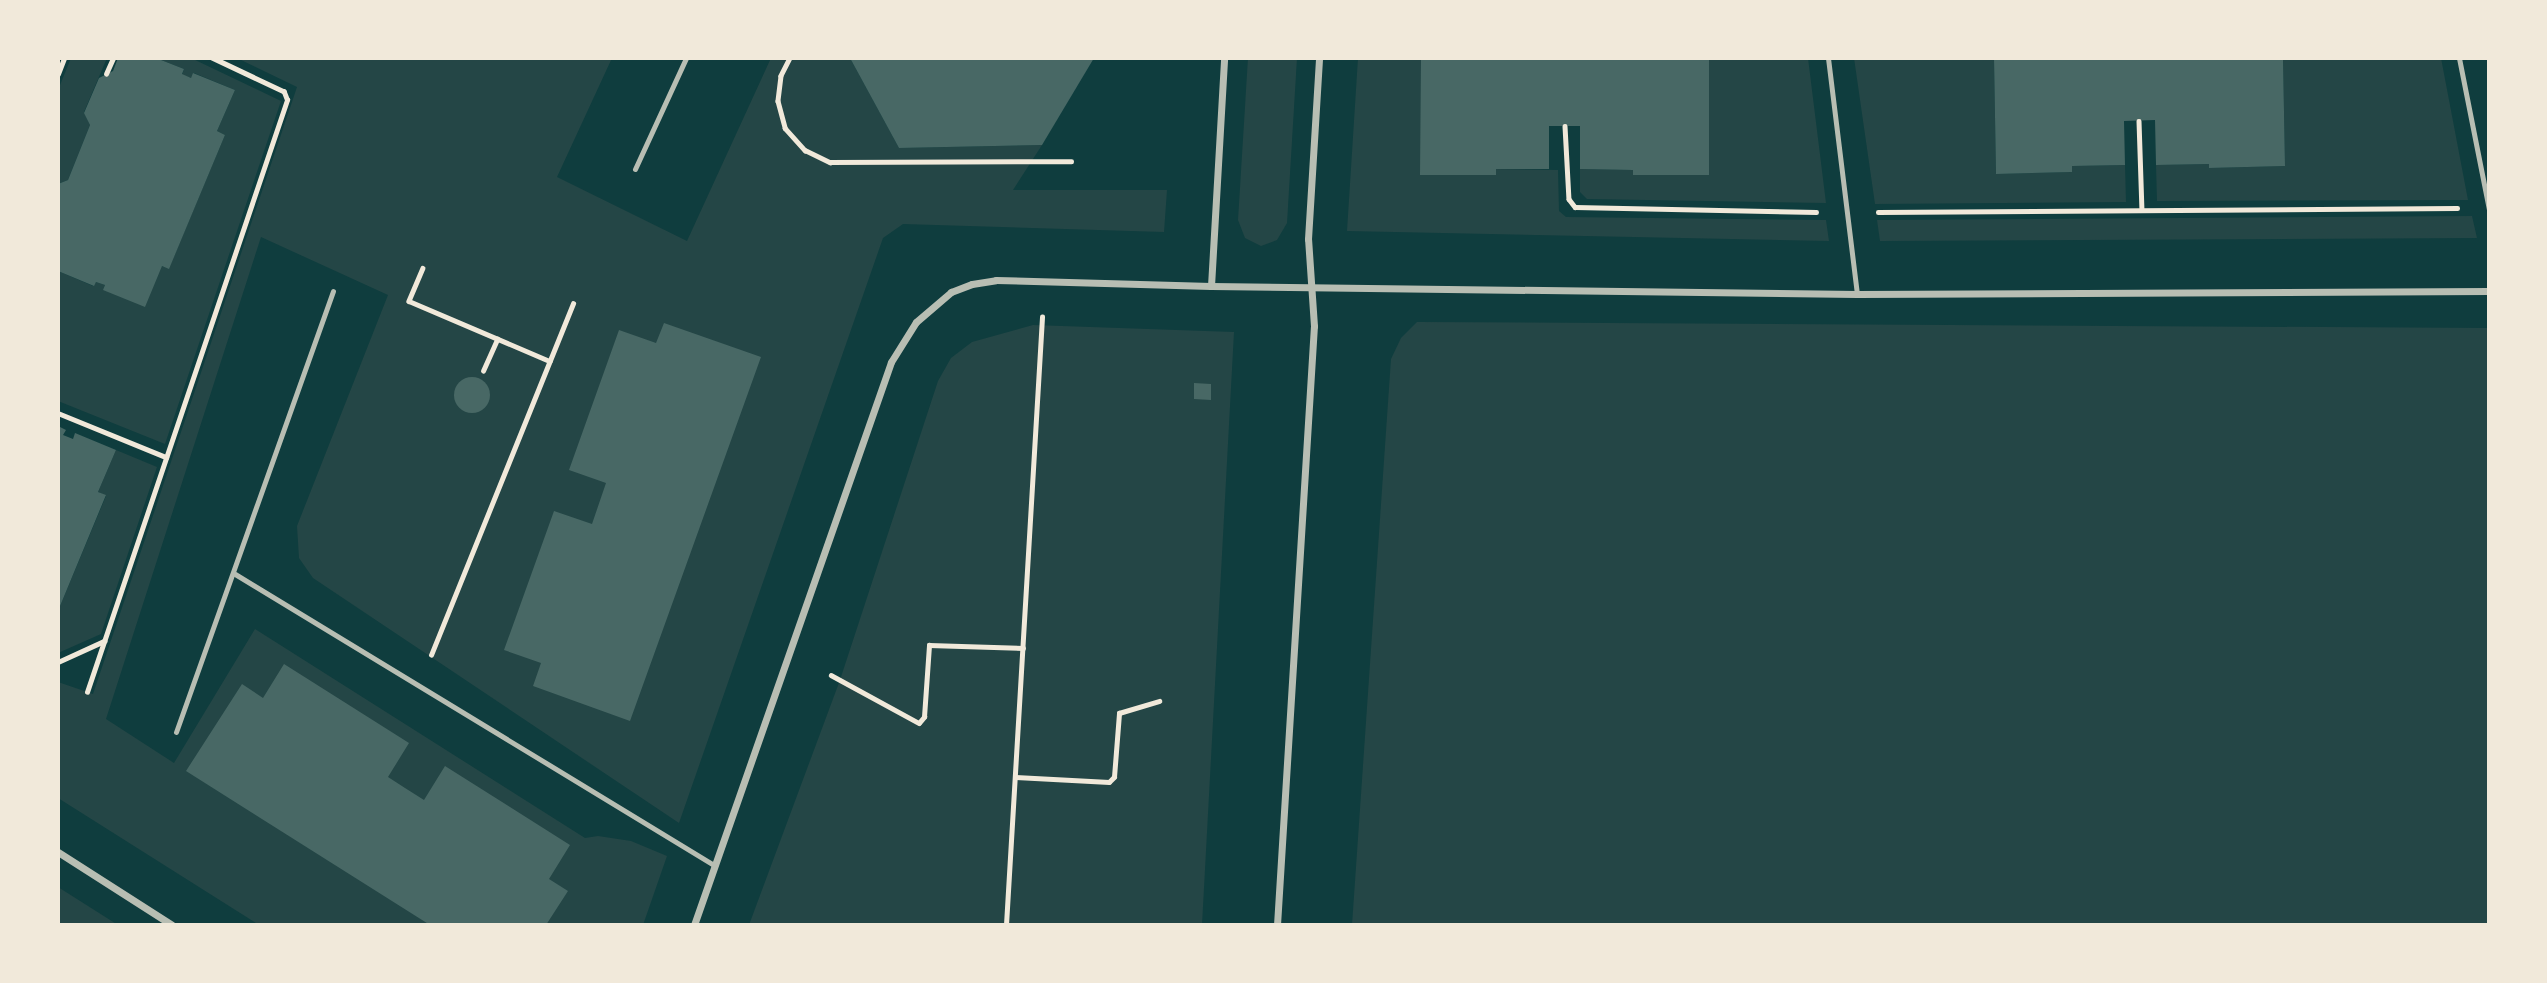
<!DOCTYPE html>
<html>
<head>
<meta charset="utf-8">
<style>
  body { margin:0 }
  #map { position:relative; width:2547px; height:983px; overflow:hidden; background:#0f3d3e; font-family:"PT Sans",sans-serif }
  div>[style] { position:absolute }
  .green>* { inset:0; background:#244646 }
  .building>* { inset:0; background:#486865 }
  .round { border-radius:50% }
  .path>* { height:4.5px; margin:-2.25px; padding:0 2.25px; transform-origin:2.25px; border-radius:2.25px; background:#f1e9da }
  .service>* { height:5px; margin:-2.5px; padding:0 2.5px; transform-origin:2.5px; border-radius:2.5px; background:#b8beb3 }
  .minor>* { height:7px; margin:-3.5px; padding:0 3.5px; transform-origin:3.5px; border-radius:3.5px; background:#b8beb3 }
  span { translate:-50% -50%; white-space:nowrap; text-align:center; line-height:1.15; -webkit-text-stroke:6px #f1e9da; paint-order:stroke }
  .frame { position:absolute; inset:0; border:60px solid #f1e9da; pointer-events:none }
</style>
</head>
<body>
<div id="map">
  <div class="green">
    <div style="clip-path:polygon(71px 58px,107px 58px,84px 112px,90px 125px,68px 180px,58px 184px,58px 90px)"></div>
    <div style="clip-path:polygon(156px 58px,191px 58px,281px 101px,165px 444px,58px 401px,58px 271px,93px 286px,96px 282px,105px 285px,104px 289px,162px 266px,169px 268px,225px 135px,217px 131px,235px 90px,194px 73px,191px 78px,182px 75px,184px 69px)"></div>
    <div style="clip-path:polygon(237px 58px,612px 58px,557px 177px,687px 241px,771px 58px,850px 58px,899px 148px,1042px 145px,1013px 190px,1167px 190px,1164px 232px,903px 224px,883px 238px,679px 823px,313px 578px,299px 558px,297px 526px,388px 295px,261px 237px,106px 719px,174px 763px,255px 629px,585px 838px,598px 836px,631px 841px,667px 856px,643px 925px,259px 925px,58px 798px,58px 682px,93px 694px,297px 87px)"></div>
    <div style="clip-path:polygon(1248px 58px,1297px 58px,1287px 223px,1277px 240px,1261px 246px,1245px 238px,1238px 220px)"></div>
    <div style="clip-path:polygon(1358px 58px,1421px 58px,1421px 175px,1496px 175px,1496px 169px,1558px 170px,1559px 211px,1566px 217px,1826px 220px,1829px 241px,1347px 231px)"></div>
    <div style="clip-path:polygon(1709px 58px,1808px 58px,1826px 203px,1587px 199px,1580px 192px,1580px 169px,1633px 170px,1634px 175px,1708px 175px)"></div>
    <div style="clip-path:polygon(1854px 58px,1994px 58px,1996px 174px,2072px 172px,2072px 166px,2125px 165px,2126px 202px,1875px 204px)"></div>
    <div style="clip-path:polygon(2283px 58px,2441px 58px,2468px 200px,2157px 201px,2156px 165px,2209px 164px,2209px 168px,2285px 166px)"></div>
    <div style="clip-path:polygon(2472px 216px,2477px 238px,1880px 241px,1877px 220px)"></div>
    <div style="clip-path:polygon(1417px 322px,2489px 328px,2489px 925px,1352px 925px,1391px 359px,1401px 338px)"></div>
    <div style="clip-path:polygon(1033px 325px,1234px 332px,1202px 925px,749px 925px,840px 680px,938px 381px,951px 358px,972px 342px)"></div>
    <div style="clip-path:polygon(116px 450px,157px 467px,101px 634px,58px 653px,58px 611px,106px 496px,98px 492px)"></div>
    <div style="clip-path:polygon(58px 887px,118px 925px,58px 925px)"></div>
  </div>
  <div class="building">
    <div style="clip-path:polygon(118px 58px,156px 58px,184px 69px,182px 74px,191px 78px,193px 73px,235px 90px,217px 131px,225px 135px,169px 269px,162px 266px,145px 307px,103px 290px,105px 285px,96px 282px,94px 286px,58px 271px,58px 184px,68px 180px,90px 125px,84px 113px,99px 78px,113px 71px)"></div>
    <div style="clip-path:polygon(850px 58px,1094px 58px,1042px 145px,899px 148px)"></div>
    <div style="clip-path:polygon(1421px 58px,1709px 58px,1709px 175px,1633px 175px,1633px 170px,1580px 169px,1580px 126px,1549px 126px,1549px 169px,1496px 169px,1496px 175px,1420px 175px)"></div>
    <div style="clip-path:polygon(1994px 58px,2283px 58px,2285px 166px,2209px 168px,2209px 164px,2156px 165px,2155px 120px,2124px 121px,2125px 165px,2072px 166px,2072px 172px,1996px 174px)"></div>
    <div style="clip-path:polygon(664px 323px,761px 357px,630px 721px,533px 686px,541px 663px,504px 650px,554px 511px,592px 524px,606px 483px,569px 470px,619px 330px,656px 343px)"></div>
    <div class="round" style="left:454px;top:377px;width:36px;height:36px"></div>
    <div style="clip-path:polygon(1194px 383px,1211px 384px,1211px 400px,1194px 399px)"></div>
    <div style="clip-path:polygon(58px 426px,66px 430px,63px 435px,73px 439px,75px 433px,116px 450px,98px 492px,106px 495px,58px 611px)"></div>
    <div style="clip-path:polygon(284px 664px,409px 743px,388px 777px,405px 788px,424px 800px,445px 766px,570px 845px,549px 879px,568px 891px,546px 925px,430px 925px,186px 771px,242px 684px,263px 698px)"></div>
  </div>
  <div class="path">
    <div style="left:790px;top:58px;width:20px;rotate:117deg"></div>
    <div style="left:781px;top:76px;width:25px;rotate:97deg"></div>
    <div style="left:778px;top:101px;width:28px;rotate:75deg"></div>
    <div style="left:785px;top:128px;width:30px;rotate:48deg"></div>
    <div style="left:805px;top:150px;width:28px;rotate:26deg"></div>
    <div style="left:830px;top:162px;width:241px;rotate:-0.2deg"></div>
    <div style="left:58px;top:74px;width:17px;rotate:-69deg"></div>
    <div style="left:106px;top:74px;width:17px;rotate:-66deg"></div>
    <div style="left:2139px;top:121px;width:89px;rotate:88.1deg"></div>
    <div style="left:1565px;top:126px;width:73px;rotate:86.9deg"></div>
    <div style="left:1569px;top:199px;width:10px;rotate:53deg"></div>
    <div style="left:1575px;top:207px;width:241px;rotate:1.2deg"></div>
    <div style="left:1878px;top:212px;width:579px;rotate:-0.4deg"></div>
    <div style="left:423px;top:268px;width:36px;rotate:113deg"></div>
    <div style="left:409px;top:301px;width:153px;rotate:23.1deg"></div>
    <div style="left:483px;top:371px;width:35px;rotate:-66deg"></div>
    <div style="left:58px;top:413px;width:117px;rotate:22.2deg"></div>
    <div style="left:431px;top:655px;width:379px;rotate:-68deg"></div>
    <div style="left:58px;top:662px;width:51px;rotate:-24.5deg"></div>
    <div style="left:831px;top:675px;width:100px;rotate:28.6deg"></div>
    <div style="left:919px;top:723px;width:8px;rotate:-50deg"></div>
    <div style="left:924px;top:717px;width:72px;rotate:-86deg"></div>
    <div style="left:929px;top:645px;width:94px;rotate:1.8deg"></div>
    <div style="left:87px;top:692px;width:625px;rotate:-71.33deg"></div>
    <div style="left:287px;top:100px;width:9px;rotate:-111deg"></div>
    <div style="left:284px;top:92px;width:80px;rotate:-154.7deg"></div>
    <div style="left:1015px;top:777px;width:94px;rotate:3deg"></div>
    <div style="left:1109px;top:782px;width:7px;rotate:-45deg"></div>
    <div style="left:1114px;top:777px;width:64px;rotate:-85.5deg"></div>
    <div style="left:1119px;top:713px;width:42px;rotate:-16.7deg"></div>
    <div style="left:1006px;top:925px;width:609px;rotate:-86.61deg"></div>
  </div>
  <div class="service">
    <div style="left:1828px;top:58px;width:238px;rotate:83deg"></div>
    <div style="left:2459px;top:58px;width:155px;rotate:78.8deg"></div>
    <div style="left:635px;top:169px;width:122px;rotate:-65.3deg"></div>
    <div style="left:235px;top:574px;width:560px;rotate:31.28deg"></div>
    <div style="left:176px;top:732px;width:468px;rotate:-70.4deg"></div>
  </div>
  <div class="minor">
    <div style="left:1211px;top:286px;width:228px;rotate:-86.7deg"></div>
    <div style="left:58px;top:852px;width:135px;rotate:32.6deg"></div>
    <div style="left:694px;top:925px;width:596px;rotate:-70.71deg"></div>
    <div style="left:891px;top:362px;width:47px;rotate:-58deg"></div>
    <div style="left:916px;top:322px;width:46px;rotate:-40.6deg"></div>
    <div style="left:951px;top:292px;width:22px;rotate:-21deg"></div>
    <div style="left:972px;top:284px;width:24px;rotate:-9deg"></div>
    <div style="left:996px;top:280px;width:215px;rotate:1.6deg"></div>
    <div style="left:1211px;top:286px;width:646px;rotate:0.71deg"></div>
    <div style="left:1857px;top:294px;width:632px;rotate:-0.27deg"></div>
    <div style="left:1277px;top:925px;width:600px;rotate:-86.47deg"></div>
    <div style="left:1314px;top:326px;width:87px;rotate:-93.9deg"></div>
    <div style="left:1308px;top:239px;width:181px;rotate:-86.5deg"></div>
  </div>
  <div class="frame"></div>
</div>
</body>
</html>
